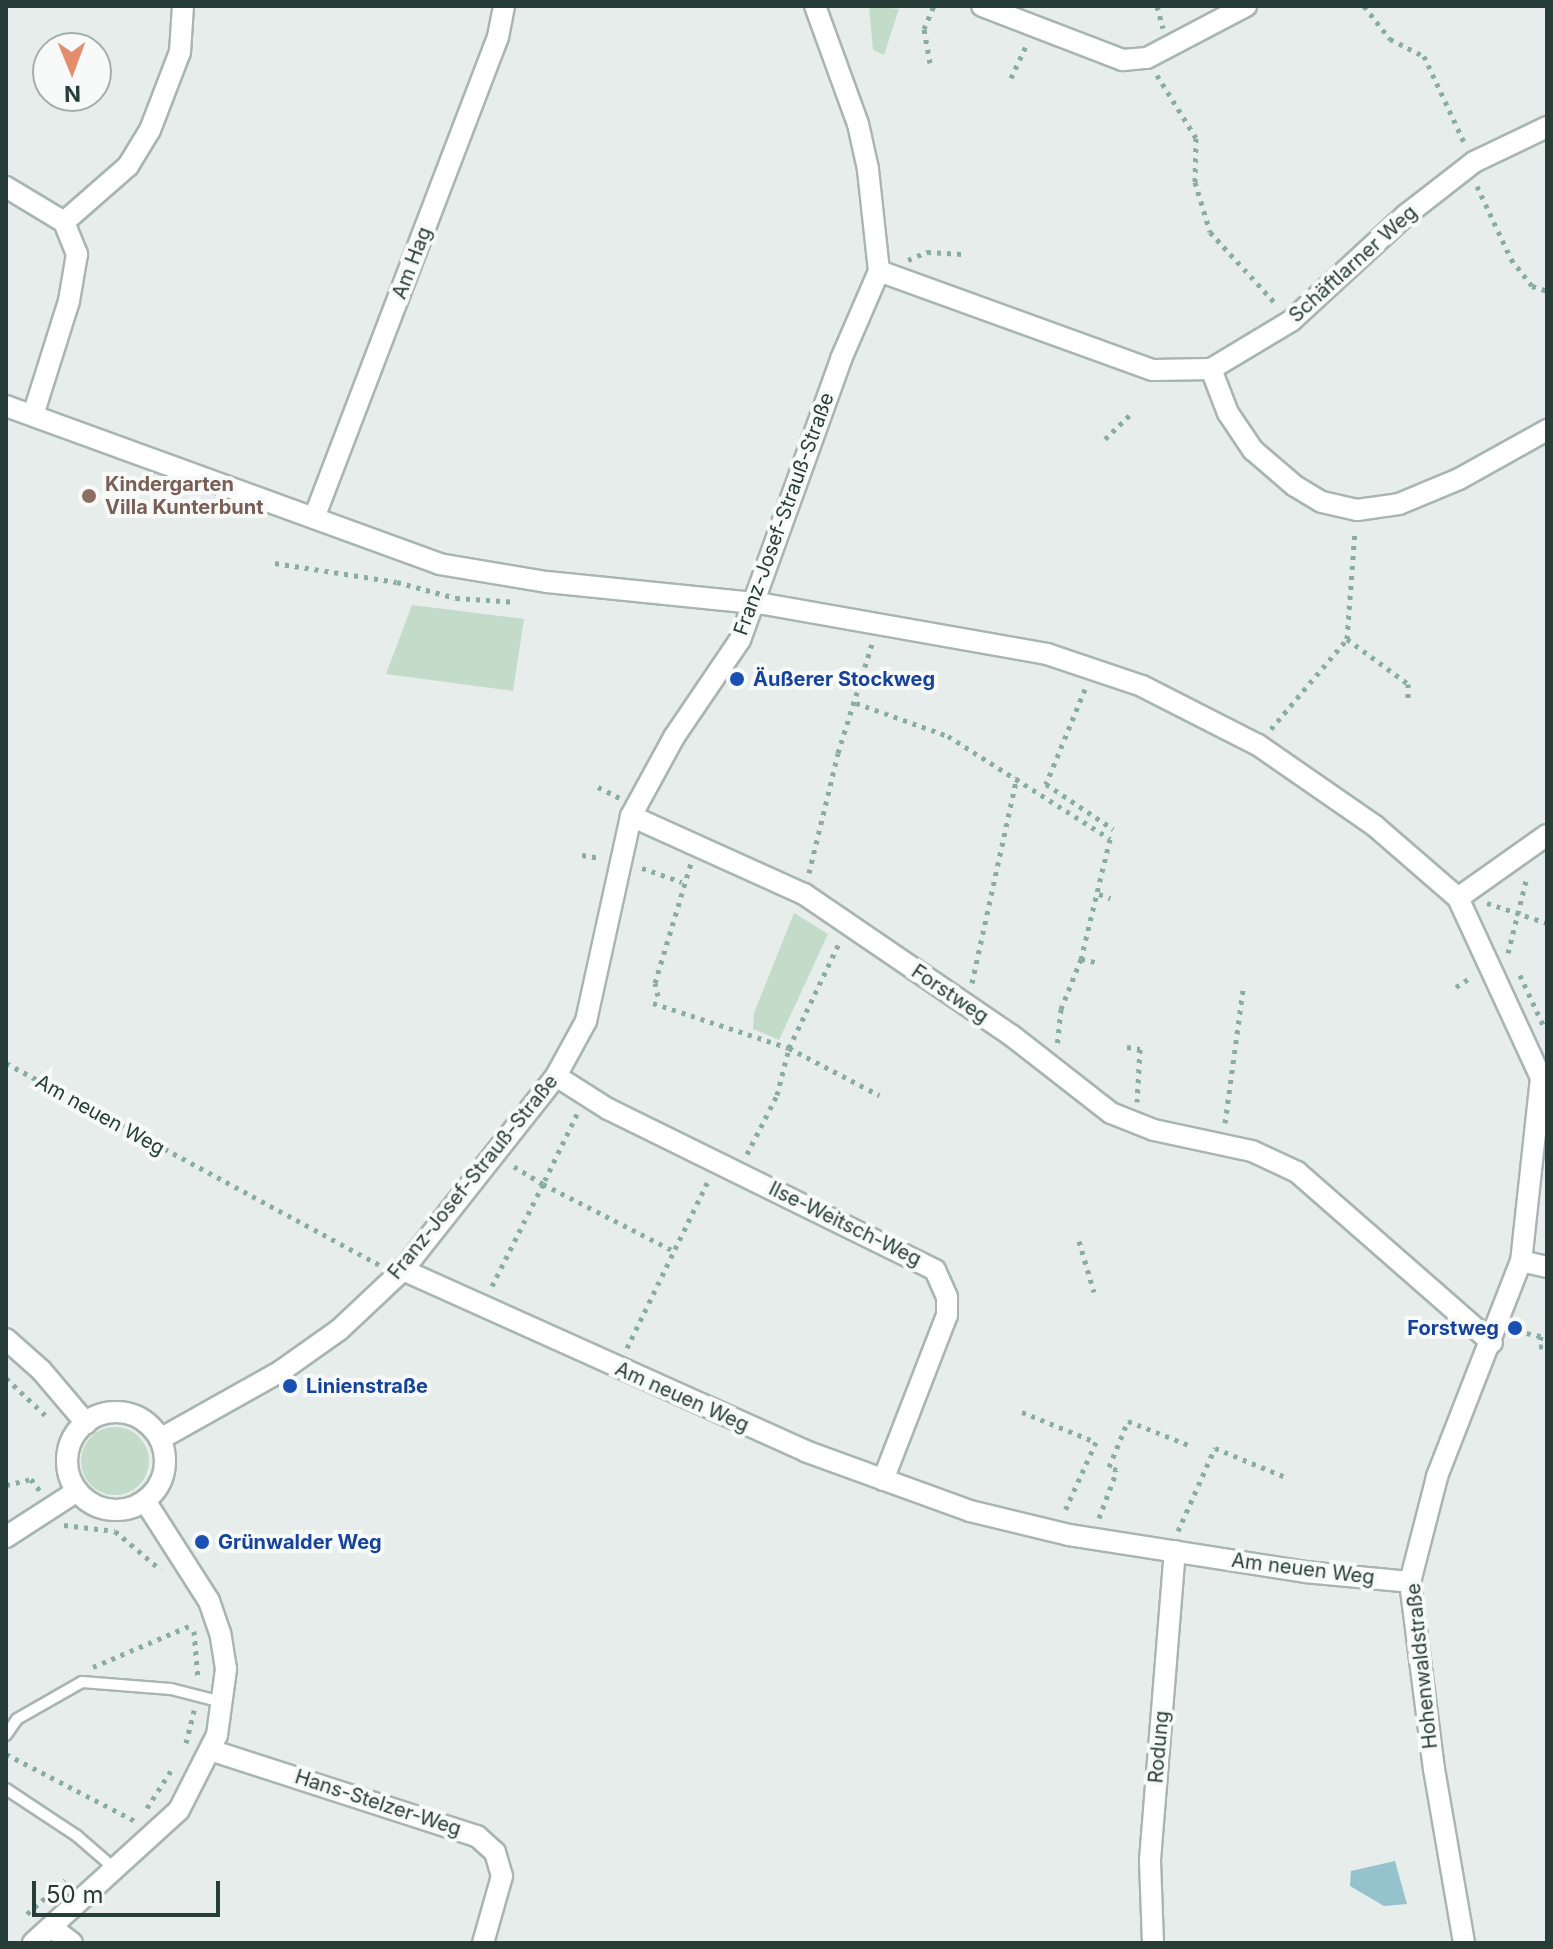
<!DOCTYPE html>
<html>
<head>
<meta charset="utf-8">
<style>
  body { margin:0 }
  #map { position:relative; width:1553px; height:1949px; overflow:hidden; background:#e6edea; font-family:Inter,sans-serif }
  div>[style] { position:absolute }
  .green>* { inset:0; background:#c2dcc9 }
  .round { border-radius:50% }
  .water>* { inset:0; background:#95c3cc }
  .path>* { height:5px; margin-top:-2.5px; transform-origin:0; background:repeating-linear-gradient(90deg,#8aada3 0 4px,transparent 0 10px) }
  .roads { filter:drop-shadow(2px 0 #a9b5b1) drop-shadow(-2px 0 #a9b5b1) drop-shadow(0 2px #a9b5b1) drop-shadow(0 -2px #a9b5b1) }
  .lane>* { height:10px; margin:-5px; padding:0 5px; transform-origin:5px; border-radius:5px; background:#fff }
  .street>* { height:20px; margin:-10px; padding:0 10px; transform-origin:10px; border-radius:10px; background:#fff }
  .street>.ring { margin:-10px; padding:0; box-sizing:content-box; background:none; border:20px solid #fff; border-radius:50% }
  .dots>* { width:22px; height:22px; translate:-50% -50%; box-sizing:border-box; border:4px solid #f7faf8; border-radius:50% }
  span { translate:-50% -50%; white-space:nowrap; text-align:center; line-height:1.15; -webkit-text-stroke:8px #f7faf8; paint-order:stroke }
  .street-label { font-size:20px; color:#273e38 }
  .education-label { font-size:20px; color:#785e54; font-weight:700 }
  .left { translate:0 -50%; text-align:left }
  .transit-label { font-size:20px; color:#164399; font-weight:700 }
  .right { translate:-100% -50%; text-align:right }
  .frame { position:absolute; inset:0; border:8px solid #273e38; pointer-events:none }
  .north { position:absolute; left:32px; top:32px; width:80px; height:80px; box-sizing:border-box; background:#f7faf8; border:2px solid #a4afab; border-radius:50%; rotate:179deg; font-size:22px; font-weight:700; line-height:32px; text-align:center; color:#273e38 }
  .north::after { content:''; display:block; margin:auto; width:28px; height:36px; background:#e38c6e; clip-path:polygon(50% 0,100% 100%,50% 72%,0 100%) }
  .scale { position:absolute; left:32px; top:1881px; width:188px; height:36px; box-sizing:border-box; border:4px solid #273e38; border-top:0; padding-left:10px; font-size:24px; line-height:28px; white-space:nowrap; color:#273e38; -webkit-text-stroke:6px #f7faf8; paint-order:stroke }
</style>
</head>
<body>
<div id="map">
  <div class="green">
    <div style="clip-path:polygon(869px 6px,899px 9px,884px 55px,873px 50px)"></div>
    <div style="clip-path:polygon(412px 605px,524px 619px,513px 691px,386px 674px)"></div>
    <div style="clip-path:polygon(794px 913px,828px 934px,779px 1040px,753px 1029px,754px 1013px)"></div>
    <div class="round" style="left:81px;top:1427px;width:68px;height:68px"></div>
  </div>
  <div class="water">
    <div style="clip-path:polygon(1395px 1861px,1407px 1904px,1384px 1906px,1350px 1886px,1351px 1871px)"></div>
  </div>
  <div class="path">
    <div style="left:1157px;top:6px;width:23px;rotate:75deg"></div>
    <div style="left:1364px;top:6px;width:42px;rotate:51.8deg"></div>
    <div style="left:1390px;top:39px;width:38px;rotate:27deg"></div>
    <div style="left:1424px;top:56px;width:95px;rotate:65.1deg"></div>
    <div style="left:930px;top:63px;width:35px;rotate:-100deg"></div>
    <div style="left:924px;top:29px;width:25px;rotate:-67deg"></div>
    <div style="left:1157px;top:75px;width:74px;rotate:58.2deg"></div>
    <div style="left:1196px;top:138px;width:44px;rotate:91.3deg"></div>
    <div style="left:1195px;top:182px;width:52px;rotate:73.3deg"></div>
    <div style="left:1210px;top:232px;width:99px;rotate:47.5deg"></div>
    <div style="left:1011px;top:78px;width:38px;rotate:-65deg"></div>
    <div style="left:1477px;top:186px;width:81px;rotate:65deg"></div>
    <div style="left:1511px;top:259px;width:34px;rotate:52deg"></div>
    <div style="left:1532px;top:286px;width:16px;rotate:18deg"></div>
    <div style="left:908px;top:260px;width:21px;rotate:-23deg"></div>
    <div style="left:927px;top:252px;width:36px;rotate:3deg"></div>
    <div style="left:1105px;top:439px;width:37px;rotate:-44deg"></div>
    <div style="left:275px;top:563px;width:123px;rotate:8.9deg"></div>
    <div style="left:397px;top:582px;width:61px;rotate:15.2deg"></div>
    <div style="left:456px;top:598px;width:60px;rotate:3.8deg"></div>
    <div style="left:1347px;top:639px;width:76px;rotate:36.4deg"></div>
    <div style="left:1408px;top:684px;width:18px;rotate:90deg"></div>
    <div style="left:1085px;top:689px;width:103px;rotate:112.3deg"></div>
    <div style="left:1046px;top:784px;width:81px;rotate:33.9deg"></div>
    <div style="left:856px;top:703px;width:98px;rotate:19.7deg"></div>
    <div style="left:948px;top:736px;width:192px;rotate:32.4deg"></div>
    <div style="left:1110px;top:839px;width:123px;rotate:103.6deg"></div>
    <div style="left:1081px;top:959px;width:54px;rotate:111.8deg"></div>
    <div style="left:1061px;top:1009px;width:37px;rotate:96deg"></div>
    <div style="left:1271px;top:729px;width:118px;rotate:-49.8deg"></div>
    <div style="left:1347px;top:639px;width:108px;rotate:-85.8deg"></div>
    <div style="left:598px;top:787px;width:25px;rotate:27deg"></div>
    <div style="left:582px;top:855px;width:19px;rotate:9deg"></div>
    <div style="left:642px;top:868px;width:42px;rotate:19.3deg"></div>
    <div style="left:809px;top:873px;width:123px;rotate:-76.4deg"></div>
    <div style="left:838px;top:753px;width:114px;rotate:-72.7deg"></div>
    <div style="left:1099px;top:894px;width:12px;rotate:20deg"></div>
    <div style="left:1487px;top:903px;width:63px;rotate:18.4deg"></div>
    <div style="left:1508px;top:953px;width:78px;rotate:-76deg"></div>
    <div style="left:1081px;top:959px;width:14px;rotate:12deg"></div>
    <div style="left:1520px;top:975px;width:57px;rotate:65.2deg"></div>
    <div style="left:972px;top:983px;width:211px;rotate:-77.7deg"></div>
    <div style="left:1456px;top:987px;width:20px;rotate:-33deg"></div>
    <div style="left:658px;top:996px;width:13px;rotate:-103deg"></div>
    <div style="left:655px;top:983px;width:125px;rotate:-73.3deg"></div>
    <div style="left:653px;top:1003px;width:143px;rotate:18.3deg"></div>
    <div style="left:789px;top:1048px;width:102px;rotate:27.6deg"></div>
    <div style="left:1127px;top:1047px;width:13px;rotate:9deg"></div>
    <div style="left:1140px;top:1049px;width:53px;rotate:93.2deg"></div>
    <div style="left:6px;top:1063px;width:424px;rotate:28.4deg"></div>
    <div style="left:577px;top:1114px;width:78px;rotate:115.9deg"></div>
    <div style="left:543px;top:1184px;width:149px;rotate:27.1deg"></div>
    <div style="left:1225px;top:1123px;width:135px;rotate:-82.3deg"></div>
    <div style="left:747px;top:1154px;width:66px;rotate:-63deg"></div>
    <div style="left:777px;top:1095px;width:49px;rotate:-75.7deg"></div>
    <div style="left:789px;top:1048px;width:116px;rotate:-64.5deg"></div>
    <div style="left:1079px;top:1241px;width:53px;rotate:73.6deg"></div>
    <div style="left:492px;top:1286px;width:114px;rotate:-63.4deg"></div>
    <div style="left:543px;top:1184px;width:35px;rotate:-149deg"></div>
    <div style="left:1517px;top:1331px;width:25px;rotate:12deg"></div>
    <div style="left:1541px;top:1336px;width:10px;rotate:101deg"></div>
    <div style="left:1539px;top:1346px;width:8px;rotate:14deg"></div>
    <div style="left:627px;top:1348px;width:186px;rotate:-64.1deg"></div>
    <div style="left:6px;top:1378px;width:54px;rotate:43.5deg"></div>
    <div style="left:1022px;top:1412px;width:80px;rotate:22.1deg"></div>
    <div style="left:1096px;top:1442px;width:78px;rotate:114.3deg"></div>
    <div style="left:6px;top:1485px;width:26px;rotate:-13deg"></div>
    <div style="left:31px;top:1479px;width:15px;rotate:53deg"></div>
    <div style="left:1099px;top:1518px;width:51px;rotate:-69.4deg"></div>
    <div style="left:1117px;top:1470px;width:9px;rotate:-159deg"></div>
    <div style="left:1109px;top:1467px;width:50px;rotate:-67.6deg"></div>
    <div style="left:1128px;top:1421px;width:68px;rotate:21.6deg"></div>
    <div style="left:64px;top:1525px;width:51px;rotate:6.7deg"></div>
    <div style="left:115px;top:1531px;width:60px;rotate:40.3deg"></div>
    <div style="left:1178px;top:1531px;width:91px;rotate:-66deg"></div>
    <div style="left:1215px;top:1448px;width:74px;rotate:22.4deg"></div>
    <div style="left:194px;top:1631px;width:49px;rotate:85.3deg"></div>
    <div style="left:93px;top:1667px;width:110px;rotate:-23.1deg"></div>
    <div style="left:186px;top:1743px;width:34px;rotate:-76deg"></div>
    <div style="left:6px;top:1754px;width:148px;rotate:27.4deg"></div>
    <div style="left:147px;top:1808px;width:50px;rotate:-57.3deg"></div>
    <div style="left:27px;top:1914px;width:51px;rotate:-41.8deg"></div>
  </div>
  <div class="roads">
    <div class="lane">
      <div style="left:6px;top:1735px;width:19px;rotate:-55deg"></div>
      <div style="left:17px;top:1719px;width:75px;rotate:-29.6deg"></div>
      <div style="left:82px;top:1682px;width:89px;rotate:4.5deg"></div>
      <div style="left:171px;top:1689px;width:53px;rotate:14.3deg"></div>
      <div style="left:6px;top:1789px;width:85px;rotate:33.5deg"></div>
      <div style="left:77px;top:1836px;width:50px;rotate:41deg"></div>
    </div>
    <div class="street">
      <div style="left:982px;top:6px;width:151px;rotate:21deg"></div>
      <div style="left:1123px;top:60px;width:24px;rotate:-5deg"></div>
      <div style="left:1147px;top:58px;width:112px;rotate:-27.7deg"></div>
      <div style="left:6px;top:187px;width:68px;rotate:31.1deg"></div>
      <div style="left:64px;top:222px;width:35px;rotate:68deg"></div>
      <div style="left:77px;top:254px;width:48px;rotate:99.7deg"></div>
      <div style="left:69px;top:301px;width:120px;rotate:107.5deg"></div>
      <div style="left:64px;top:222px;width:85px;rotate:-41.2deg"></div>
      <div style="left:128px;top:166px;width:42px;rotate:-58.6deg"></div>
      <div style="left:150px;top:130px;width:84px;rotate:-69deg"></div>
      <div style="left:180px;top:52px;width:46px;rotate:-86.3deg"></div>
      <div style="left:879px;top:271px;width:291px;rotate:19.9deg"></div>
      <div style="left:1153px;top:370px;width:58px;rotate:-1deg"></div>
      <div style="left:1211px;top:369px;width:93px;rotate:-31deg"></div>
      <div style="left:1291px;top:321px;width:156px;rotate:-42.7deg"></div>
      <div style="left:1406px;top:215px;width:86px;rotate:-37.9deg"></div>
      <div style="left:1474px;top:162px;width:81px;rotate:-25.6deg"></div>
      <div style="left:1211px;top:369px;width:47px;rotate:68.9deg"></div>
      <div style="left:1228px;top:413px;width:45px;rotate:56deg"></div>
      <div style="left:1253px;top:450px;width:55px;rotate:40.6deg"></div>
      <div style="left:1295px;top:486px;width:31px;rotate:31deg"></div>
      <div style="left:1322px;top:502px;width:36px;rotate:13deg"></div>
      <div style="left:1357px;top:510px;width:42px;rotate:-8.1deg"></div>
      <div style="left:1399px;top:504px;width:65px;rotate:-22.6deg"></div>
      <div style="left:1459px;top:479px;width:101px;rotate:-29.1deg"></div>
      <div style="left:6px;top:406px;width:461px;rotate:20deg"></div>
      <div style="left:439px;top:564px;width:109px;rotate:9.5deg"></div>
      <div style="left:547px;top:582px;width:218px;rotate:5.8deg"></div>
      <div style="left:764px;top:604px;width:287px;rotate:10deg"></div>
      <div style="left:1047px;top:654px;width:100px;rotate:18.6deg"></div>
      <div style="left:1142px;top:686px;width:130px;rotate:27deg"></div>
      <div style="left:1258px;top:745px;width:142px;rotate:34.7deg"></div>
      <div style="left:1375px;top:826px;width:110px;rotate:40.9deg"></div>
      <div style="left:1458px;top:898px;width:198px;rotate:65.2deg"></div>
      <div style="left:1541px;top:1078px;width:184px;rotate:96.2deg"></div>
      <div style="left:1521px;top:1261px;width:232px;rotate:111.3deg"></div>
      <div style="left:1437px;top:1477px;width:108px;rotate:104.4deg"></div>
      <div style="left:1410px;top:1582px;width:189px;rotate:82.7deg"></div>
      <div style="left:1434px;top:1769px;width:177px;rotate:80.2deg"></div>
      <div style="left:314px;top:518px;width:515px;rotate:-69.07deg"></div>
      <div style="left:498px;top:37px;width:32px;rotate:-79deg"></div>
      <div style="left:631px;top:816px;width:190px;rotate:24.3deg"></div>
      <div style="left:804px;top:894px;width:250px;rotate:34.3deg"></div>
      <div style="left:1011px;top:1035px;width:127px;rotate:38deg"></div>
      <div style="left:1111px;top:1113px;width:46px;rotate:21.6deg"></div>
      <div style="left:1154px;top:1130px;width:100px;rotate:12.1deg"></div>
      <div style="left:1252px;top:1151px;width:50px;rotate:25deg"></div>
      <div style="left:1297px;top:1172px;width:259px;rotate:41.2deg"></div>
      <div style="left:1458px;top:898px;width:109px;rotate:-35.3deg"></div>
      <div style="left:556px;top:1076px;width:62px;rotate:32.4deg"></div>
      <div style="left:608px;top:1109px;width:364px;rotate:26.2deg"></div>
      <div style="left:935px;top:1270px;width:30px;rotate:66deg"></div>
      <div style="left:947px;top:1297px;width:18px;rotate:90deg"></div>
      <div style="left:947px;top:1315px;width:177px;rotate:111.2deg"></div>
      <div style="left:1521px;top:1261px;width:27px;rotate:13deg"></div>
      <div style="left:403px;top:1270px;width:441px;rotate:24.2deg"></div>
      <div style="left:805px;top:1451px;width:176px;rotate:20deg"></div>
      <div style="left:970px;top:1511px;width:102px;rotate:13.6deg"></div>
      <div style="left:1069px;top:1535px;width:239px;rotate:8.9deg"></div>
      <div style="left:1305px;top:1572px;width:105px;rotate:5.4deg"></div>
      <div style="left:6px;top:1339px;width:47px;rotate:41.5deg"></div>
      <div style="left:41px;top:1370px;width:70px;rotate:49.7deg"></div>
      <div class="ring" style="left:67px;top:1412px;width:78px;height:78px"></div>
      <div style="left:160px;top:1439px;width:139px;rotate:-29.3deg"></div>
      <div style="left:281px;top:1371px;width:71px;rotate:-35.3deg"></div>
      <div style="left:339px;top:1330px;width:88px;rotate:-43.2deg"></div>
      <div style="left:403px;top:1270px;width:247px;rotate:-51.7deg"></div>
      <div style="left:556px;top:1076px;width:63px;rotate:-61.4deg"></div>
      <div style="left:586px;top:1021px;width:210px;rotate:-77.6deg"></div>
      <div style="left:631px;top:816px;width:90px;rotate:-61.4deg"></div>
      <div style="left:674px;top:737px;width:117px;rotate:-55.8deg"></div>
      <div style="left:740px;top:640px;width:299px;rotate:-70.2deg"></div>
      <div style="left:841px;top:359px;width:96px;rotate:-66.6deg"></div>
      <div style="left:879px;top:271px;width:103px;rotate:-96.2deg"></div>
      <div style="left:868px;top:169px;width:46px;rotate:-102.5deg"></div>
      <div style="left:858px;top:124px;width:126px;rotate:-110deg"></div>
      <div style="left:6px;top:1537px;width:85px;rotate:-32.9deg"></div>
      <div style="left:210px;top:1750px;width:281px;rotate:17.9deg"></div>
      <div style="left:477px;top:1836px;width:24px;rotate:42deg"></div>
      <div style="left:495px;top:1852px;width:25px;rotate:74deg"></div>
      <div style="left:502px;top:1876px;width:70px;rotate:105.8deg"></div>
      <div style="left:51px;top:1927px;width:26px;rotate:37deg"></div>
      <div style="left:33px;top:1943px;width:197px;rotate:-42.3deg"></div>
      <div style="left:179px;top:1810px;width:84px;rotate:-63.1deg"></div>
      <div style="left:217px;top:1735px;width:67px;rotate:-82.2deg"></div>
      <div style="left:226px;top:1669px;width:36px;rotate:-99deg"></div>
      <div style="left:220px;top:1633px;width:34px;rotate:-109deg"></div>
      <div style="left:209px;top:1601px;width:119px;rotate:-122.6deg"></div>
      <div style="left:1153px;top:1943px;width:83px;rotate:-92.1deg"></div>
      <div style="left:1150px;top:1860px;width:310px;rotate:-85.4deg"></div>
    </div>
  </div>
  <div class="dots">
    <div style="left:89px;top:496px;background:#8d6e63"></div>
    <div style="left:737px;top:679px;background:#1a4fb4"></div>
    <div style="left:1515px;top:1328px;background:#1a4fb4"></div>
    <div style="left:290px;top:1386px;background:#1a4fb4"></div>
    <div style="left:202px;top:1542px;background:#1a4fb4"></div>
  </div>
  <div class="street-label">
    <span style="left:412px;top:263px;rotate:-69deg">Am Hag</span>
    <span style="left:1353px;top:264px;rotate:-42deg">Schäftlarner Weg</span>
    <span style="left:784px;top:514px;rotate:-70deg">Franz-Josef-Strauß-Straße</span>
    <span style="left:950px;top:994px;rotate:34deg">Forstweg</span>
    <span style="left:100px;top:1115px;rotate:29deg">Am neuen Weg</span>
    <span style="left:473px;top:1177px;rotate:-51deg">Franz-Josef-Strauß-Straße</span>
    <span style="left:845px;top:1224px;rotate:26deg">Ilse-Weitsch-Weg</span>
    <span style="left:682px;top:1397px;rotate:24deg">Am neuen Weg</span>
    <span style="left:1303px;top:1569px;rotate:7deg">Am neuen Weg</span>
    <span style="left:1422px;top:1666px;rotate:-96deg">Hohenwaldstraße</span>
    <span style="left:1159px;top:1747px;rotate:-85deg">Rodung</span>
    <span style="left:378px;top:1803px;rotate:18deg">Hans-Stelzer-Weg</span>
  </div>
  <div class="education-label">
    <span class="left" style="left:105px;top:496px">Kindergarten<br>Villa Kunterbunt</span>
  </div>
  <div class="transit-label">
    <span class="left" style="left:753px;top:679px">Äußerer Stockweg</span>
    <span class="right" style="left:1499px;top:1328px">Forstweg</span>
    <span class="left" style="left:306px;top:1386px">Linienstraße</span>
    <span class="left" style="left:218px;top:1542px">Grünwalder Weg</span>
  </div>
  <div class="frame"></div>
  <div class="north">N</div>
  <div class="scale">50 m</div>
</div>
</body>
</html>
